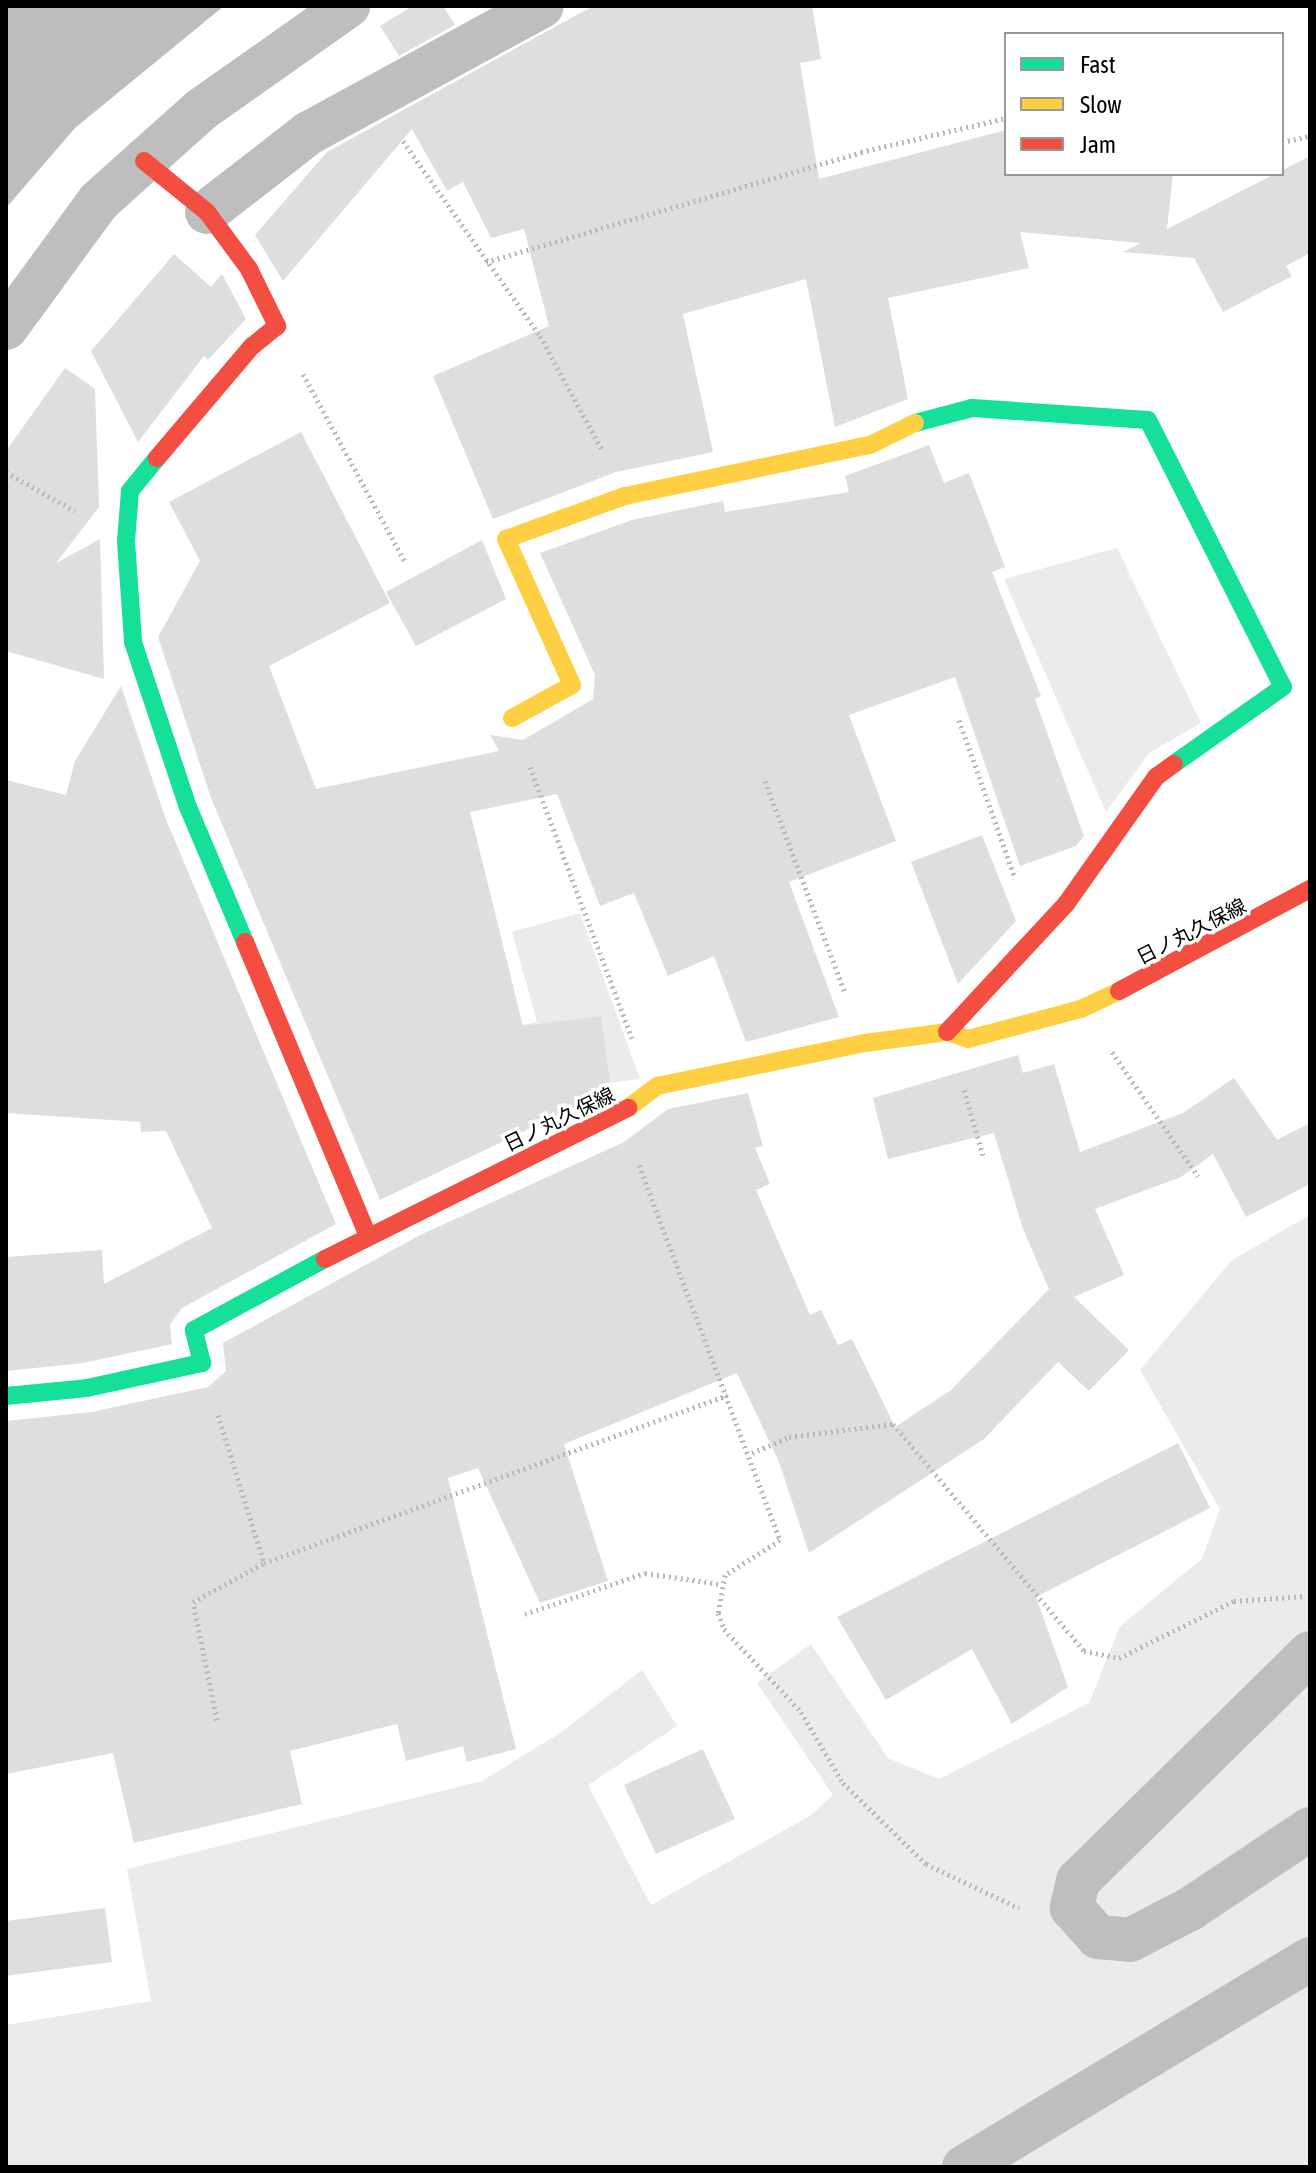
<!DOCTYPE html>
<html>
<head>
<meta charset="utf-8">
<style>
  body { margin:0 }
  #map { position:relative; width:1316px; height:2173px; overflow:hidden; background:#fff; font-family:"Asap Condensed","Noto Sans JP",sans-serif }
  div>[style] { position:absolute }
  .green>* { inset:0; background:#ebebeb }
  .water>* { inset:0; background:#bdbdbd }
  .building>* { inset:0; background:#dedede }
  .path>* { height:5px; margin-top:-2.5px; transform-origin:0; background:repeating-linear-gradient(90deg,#b9b9b9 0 2px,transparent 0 6px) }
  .street>* { height:44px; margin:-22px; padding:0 22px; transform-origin:22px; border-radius:22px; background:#bebebe }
  .fast>* { height:18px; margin:-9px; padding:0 9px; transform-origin:9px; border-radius:9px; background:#16e098 }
  .slow>* { height:18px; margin:-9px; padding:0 9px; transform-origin:9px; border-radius:9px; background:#ffcf43 }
  .jam>* { height:18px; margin:-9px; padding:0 9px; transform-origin:9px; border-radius:9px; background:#f24e42 }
  span { translate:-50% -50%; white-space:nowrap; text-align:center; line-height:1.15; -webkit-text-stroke:7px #fff; paint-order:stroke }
  .street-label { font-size:20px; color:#000 }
  .frame { position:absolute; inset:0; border:8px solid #000; pointer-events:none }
  .legend { position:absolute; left:1004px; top:32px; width:280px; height:144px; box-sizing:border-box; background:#fff; border:2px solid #999; margin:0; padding:10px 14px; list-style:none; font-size:24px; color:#000 }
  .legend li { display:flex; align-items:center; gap:16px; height:40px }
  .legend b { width:40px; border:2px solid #999 }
</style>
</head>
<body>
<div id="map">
  <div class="green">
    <div style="clip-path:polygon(1117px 548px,1201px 723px,1149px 753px,1106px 812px,1004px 579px)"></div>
    <div style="clip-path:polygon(580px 913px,640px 1079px,520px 1095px,486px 1033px,537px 1022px,512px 932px)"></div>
    <div style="clip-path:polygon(1310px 1215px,1310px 2167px,6px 2167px,6px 2025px,151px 2001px,127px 1869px,482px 1781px,560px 1733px,642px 1670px,677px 1726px,588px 1785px,651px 1905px,810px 1816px,833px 1795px,757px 1683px,811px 1644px,888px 1758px,939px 1779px,1089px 1703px,1120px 1626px,1202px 1559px,1220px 1509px,1140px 1370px,1232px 1260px)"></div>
  </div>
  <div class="water">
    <div style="clip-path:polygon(6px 6px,224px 6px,75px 128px,6px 208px)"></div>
  </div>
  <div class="building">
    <div style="clip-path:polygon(413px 6px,443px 6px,455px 25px,399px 56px,380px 26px)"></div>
    <div style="clip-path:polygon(593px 6px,812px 6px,821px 59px,800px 63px,819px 179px,1006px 130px,1006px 174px,1173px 174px,1167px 229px,1310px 156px,1310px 253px,1286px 266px,1292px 276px,1223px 312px,1194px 258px,1123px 252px,1140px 243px,1020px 232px,1029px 268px,888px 298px,908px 399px,835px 427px,806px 279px,683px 314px,713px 452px,616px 472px,493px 519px,433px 376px,549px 326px,524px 229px,491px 238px,463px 182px,447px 191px,412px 129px,283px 281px,255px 235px,327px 152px)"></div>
    <div style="clip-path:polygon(174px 254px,211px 287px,222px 274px,246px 319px,208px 360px,204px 356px,138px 442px,91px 351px)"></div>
    <div style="clip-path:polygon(65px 368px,95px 389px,99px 507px,56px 563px,100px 539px,104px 679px,6px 651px,6px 451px)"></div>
    <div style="clip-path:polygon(301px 432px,390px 603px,269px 666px,316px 789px,499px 751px,490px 735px,523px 740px,593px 699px,595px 675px,540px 553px,632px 520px,723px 501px,725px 512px,849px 492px,845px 476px,929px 445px,944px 483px,969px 473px,1005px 567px,992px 572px,1041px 696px,1035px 699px,1084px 836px,1076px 846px,1020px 866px,955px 677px,849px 715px,896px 841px,789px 882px,839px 1017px,746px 1042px,714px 956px,668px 976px,634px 893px,600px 906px,557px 794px,470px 812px,523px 1026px,601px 1016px,611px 1090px,380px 1200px,211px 798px,158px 637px,200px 561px,169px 502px)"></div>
    <div style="clip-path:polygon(482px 540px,506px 599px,416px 646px,386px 592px)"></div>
    <div style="clip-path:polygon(121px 686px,165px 817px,336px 1224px,182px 1308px,170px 1324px,172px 1344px,83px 1363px,6px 1371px,6px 1257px,102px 1250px,104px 1284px,212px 1228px,166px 1131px,141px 1132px,140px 1122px,6px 1113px,6px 780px,66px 795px,75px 761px)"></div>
    <div style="clip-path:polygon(982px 835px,1016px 921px,958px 984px,911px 862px)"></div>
    <div style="clip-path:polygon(1018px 1055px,1023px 1073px,1054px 1064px,1080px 1152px,1183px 1113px,1234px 1078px,1277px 1140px,1310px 1123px,1310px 1184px,1246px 1217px,1213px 1154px,1181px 1177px,1095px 1209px,1124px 1275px,1074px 1297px,1129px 1350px,1089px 1391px,1058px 1362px,984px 1439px,809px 1553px,779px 1462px,737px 1373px,564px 1444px,608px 1581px,540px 1603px,478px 1468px,448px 1478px,516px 1749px,467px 1762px,463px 1746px,406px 1761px,397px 1724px,290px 1751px,302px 1804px,134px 1843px,113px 1753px,6px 1774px,6px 1421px,92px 1412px,208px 1387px,226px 1371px,223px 1343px,420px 1235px,624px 1142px,668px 1109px,748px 1093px,763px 1146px,755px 1148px,770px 1184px,756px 1190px,810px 1315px,821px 1310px,838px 1345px,852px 1339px,895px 1427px,951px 1390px,1049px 1289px,1023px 1229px,994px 1133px,888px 1159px,873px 1098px)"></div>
    <div style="clip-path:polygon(1178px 1443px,1210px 1508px,1036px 1597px,1068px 1687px,1012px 1724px,972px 1649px,886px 1700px,837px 1617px)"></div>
    <div style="clip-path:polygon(703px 1749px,735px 1819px,656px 1854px,624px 1785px)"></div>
    <div style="clip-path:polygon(105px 1908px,112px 1962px,6px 1976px,6px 1921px)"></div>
  </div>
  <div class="path">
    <div style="left:403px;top:141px;width:238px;rotate:54.9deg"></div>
    <div style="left:540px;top:336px;width:128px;rotate:61.4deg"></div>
    <div style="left:1282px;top:142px;width:29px;rotate:-12deg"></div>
    <div style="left:486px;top:262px;width:391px;rotate:-16.3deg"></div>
    <div style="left:861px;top:152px;width:149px;rotate:-13.2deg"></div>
    <div style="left:303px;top:374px;width:214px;rotate:61.5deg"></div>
    <div style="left:6px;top:472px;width:79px;rotate:29.5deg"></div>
    <div style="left:959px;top:720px;width:168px;rotate:70.5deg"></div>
    <div style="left:530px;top:767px;width:290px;rotate:69.4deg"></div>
    <div style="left:765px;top:781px;width:227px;rotate:69.3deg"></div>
    <div style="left:1112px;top:1052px;width:151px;rotate:55.3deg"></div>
    <div style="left:964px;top:1090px;width:68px;rotate:73.7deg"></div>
    <div style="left:639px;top:1165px;width:401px;rotate:69.4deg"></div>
    <div style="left:780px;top:1540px;width:65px;rotate:147.5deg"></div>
    <div style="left:725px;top:1575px;width:39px;rotate:100deg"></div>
    <div style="left:718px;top:1613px;width:17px;rotate:69deg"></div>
    <div style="left:724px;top:1629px;width:113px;rotate:47.1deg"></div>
    <div style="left:801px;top:1712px;width:82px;rotate:59.4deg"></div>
    <div style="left:843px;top:1783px;width:116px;rotate:44.3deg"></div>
    <div style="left:926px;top:1864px;width:103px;rotate:25.3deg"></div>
    <div style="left:218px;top:1415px;width:155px;rotate:72.7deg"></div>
    <div style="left:752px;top:1453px;width:40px;rotate:-23.4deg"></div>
    <div style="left:789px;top:1437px;width:105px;rotate:-7.1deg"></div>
    <div style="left:893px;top:1424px;width:297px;rotate:49.9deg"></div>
    <div style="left:1084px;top:1651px;width:36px;rotate:11deg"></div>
    <div style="left:1119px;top:1658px;width:128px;rotate:-26.4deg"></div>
    <div style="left:1234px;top:1601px;width:71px;rotate:-4deg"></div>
    <div style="left:525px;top:1614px;width:127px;rotate:-18.9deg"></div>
    <div style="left:645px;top:1573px;width:76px;rotate:8.3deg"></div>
    <div style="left:217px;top:1720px;width:120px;rotate:-101.5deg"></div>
    <div style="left:193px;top:1602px;width:81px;rotate:-28.8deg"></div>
    <div style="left:264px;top:1563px;width:493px;rotate:-19.9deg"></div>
  </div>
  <div class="street">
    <div style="left:207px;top:212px;width:129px;rotate:-37.8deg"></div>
    <div style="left:309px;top:133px;width:265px;rotate:-28.6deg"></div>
    <div style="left:6px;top:328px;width:157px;rotate:-53.8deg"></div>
    <div style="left:99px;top:201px;width:138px;rotate:-41.8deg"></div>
    <div style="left:202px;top:109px;width:179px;rotate:-35.2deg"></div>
    <div style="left:1310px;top:1653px;width:325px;rotate:135.5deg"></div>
    <div style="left:1078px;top:1881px;width:28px;rotate:103deg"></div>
    <div style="left:1072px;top:1908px;width:39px;rotate:48deg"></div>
    <div style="left:1098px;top:1937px;width:32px;rotate:5deg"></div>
    <div style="left:1130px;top:1940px;width:68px;rotate:-27.3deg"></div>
    <div style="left:1190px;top:1909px;width:144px;rotate:-33.7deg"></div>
    <div style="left:964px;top:2167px;width:404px;rotate:-31deg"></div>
  </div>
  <div class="fast">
    <div style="left:915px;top:423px;width:59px;rotate:-14.7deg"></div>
    <div style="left:972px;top:408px;width:176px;rotate:3.9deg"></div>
    <div style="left:1148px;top:420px;width:299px;rotate:63.2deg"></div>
    <div style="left:1283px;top:687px;width:133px;rotate:144.8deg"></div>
    <div style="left:157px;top:458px;width:43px;rotate:129.3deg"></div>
    <div style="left:130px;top:491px;width:50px;rotate:94.6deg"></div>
    <div style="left:126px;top:541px;width:101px;rotate:86deg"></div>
    <div style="left:133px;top:642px;width:174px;rotate:71.6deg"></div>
    <div style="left:188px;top:807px;width:147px;rotate:67.1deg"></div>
    <div style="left:6px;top:1396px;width:81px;rotate:-5.6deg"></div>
    <div style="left:87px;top:1388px;width:118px;rotate:-12.3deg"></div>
    <div style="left:202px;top:1363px;width:34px;rotate:-104deg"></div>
    <div style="left:194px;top:1330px;width:149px;rotate:-28.5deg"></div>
  </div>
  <div class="slow">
    <div style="left:512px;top:718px;width:68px;rotate:-28.8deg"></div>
    <div style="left:572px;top:685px;width:160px;rotate:-114.3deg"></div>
    <div style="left:506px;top:539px;width:127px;rotate:-19.9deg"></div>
    <div style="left:625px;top:496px;width:250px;rotate:-11.8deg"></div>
    <div style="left:870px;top:445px;width:50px;rotate:-26.1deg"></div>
    <div style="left:628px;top:1108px;width:36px;rotate:-37deg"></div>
    <div style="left:657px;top:1086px;width:212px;rotate:-11.7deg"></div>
    <div style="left:865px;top:1043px;width:83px;rotate:-7.6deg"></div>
    <div style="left:947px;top:1032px;width:22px;rotate:18deg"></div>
    <div style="left:968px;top:1039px;width:117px;rotate:-14.9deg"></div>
    <div style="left:1081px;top:1009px;width:42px;rotate:-25.3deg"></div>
  </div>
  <div class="jam">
    <div style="left:144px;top:161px;width:81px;rotate:39deg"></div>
    <div style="left:207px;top:212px;width:71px;rotate:53.6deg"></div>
    <div style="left:249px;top:269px;width:64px;rotate:63.8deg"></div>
    <div style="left:277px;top:326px;width:32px;rotate:141deg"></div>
    <div style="left:252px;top:346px;width:147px;rotate:130.3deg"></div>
    <div style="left:245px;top:942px;width:319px;rotate:67.3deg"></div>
    <div style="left:1119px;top:991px;width:217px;rotate:-28.1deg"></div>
    <div style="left:947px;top:1032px;width:175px;rotate:-47.1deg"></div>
    <div style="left:1066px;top:904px;width:156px;rotate:-54.7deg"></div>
    <div style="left:1156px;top:777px;width:22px;rotate:-36deg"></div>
    <div style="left:325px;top:1259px;width:339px;rotate:-26.5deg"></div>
  </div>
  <div class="street-label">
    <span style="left:1191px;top:931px;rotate:-27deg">日ノ丸久保線</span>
    <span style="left:559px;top:1119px;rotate:-26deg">日ノ丸久保線</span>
  </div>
  <div class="frame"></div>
  <ul class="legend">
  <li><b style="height:10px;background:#16e098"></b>Fast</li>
  <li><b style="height:10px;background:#ffcf43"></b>Slow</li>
  <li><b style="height:10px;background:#f24e42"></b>Jam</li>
  </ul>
</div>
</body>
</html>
